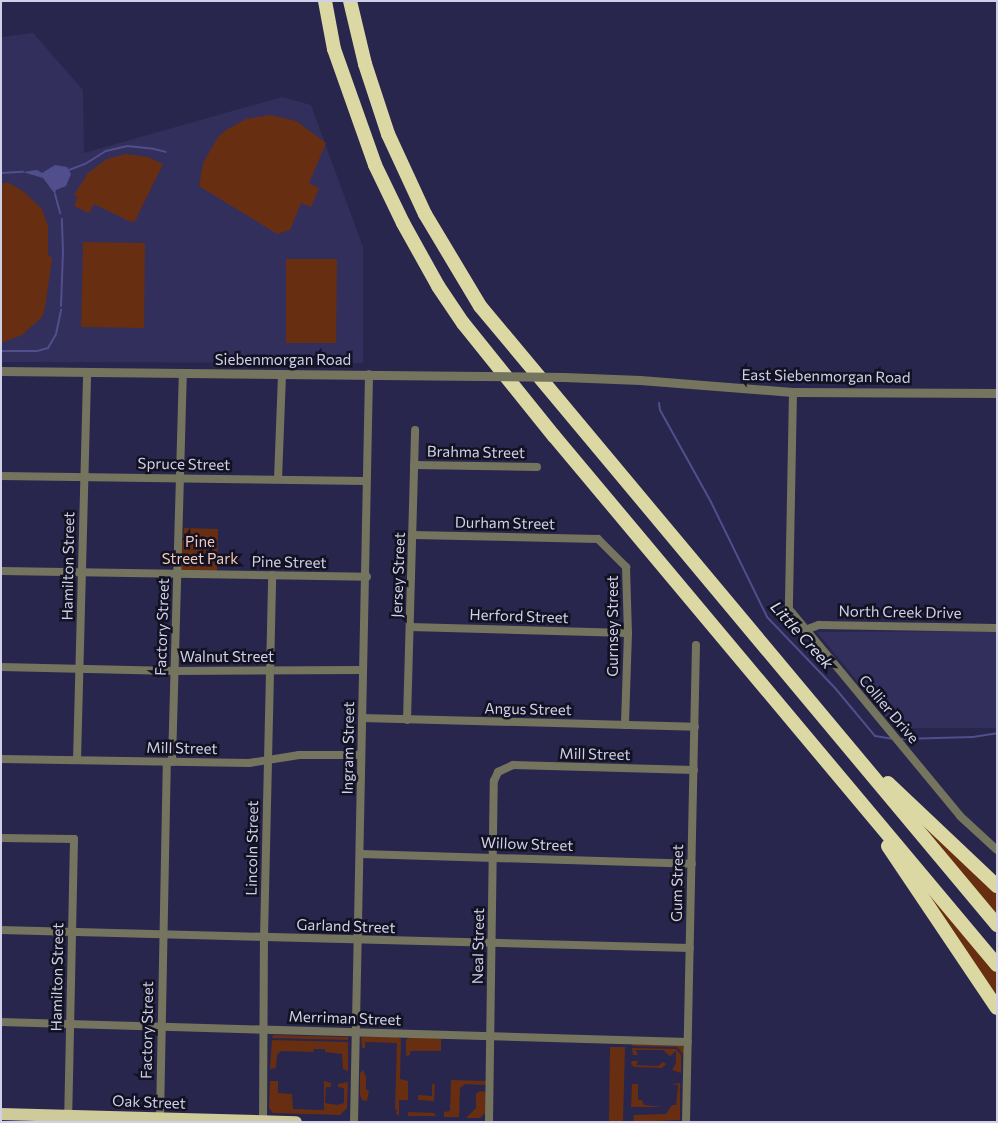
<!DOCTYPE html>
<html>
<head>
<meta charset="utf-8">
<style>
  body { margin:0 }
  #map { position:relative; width:998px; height:1123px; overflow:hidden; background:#28264c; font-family:Commissioner,sans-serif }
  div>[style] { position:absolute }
  .built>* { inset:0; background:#322f5c }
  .green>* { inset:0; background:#682e12 }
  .water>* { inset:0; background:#514e8d }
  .stream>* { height:2px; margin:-1px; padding:0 1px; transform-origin:1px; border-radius:1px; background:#514e8d }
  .minor>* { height:8px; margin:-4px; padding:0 4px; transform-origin:4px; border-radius:4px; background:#75745f }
  .tertiary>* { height:9px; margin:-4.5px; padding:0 4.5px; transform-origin:4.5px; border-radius:4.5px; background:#75745f }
  .trunk>* { height:12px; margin:-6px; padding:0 6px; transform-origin:6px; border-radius:6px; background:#ceca9a }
  .motorway>* { height:14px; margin:-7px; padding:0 7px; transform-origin:7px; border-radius:7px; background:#dcd8a4 }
  .tertiary-bridge>* { height:9px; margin:-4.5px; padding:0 4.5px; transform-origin:4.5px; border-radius:4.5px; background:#75745f }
  span { translate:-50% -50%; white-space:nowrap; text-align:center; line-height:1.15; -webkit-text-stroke:5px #131223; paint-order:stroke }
  .street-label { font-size:15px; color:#d0d1e9 }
  .park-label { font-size:15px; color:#f3cab9 }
  .water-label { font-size:16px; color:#dbdcef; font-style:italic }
  .frame { position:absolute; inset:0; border:2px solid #d0d1e9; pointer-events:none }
</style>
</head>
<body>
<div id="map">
  <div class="built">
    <div style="clip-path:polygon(33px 33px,83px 90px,84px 153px,282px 97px,311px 105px,363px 247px,363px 363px,1px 362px,1px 37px)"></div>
    <div style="clip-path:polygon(997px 631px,997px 728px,903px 728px,894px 726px,817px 632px)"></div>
  </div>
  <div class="green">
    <div style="clip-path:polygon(270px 115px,296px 121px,326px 143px,309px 183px,319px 188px,311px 207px,301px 203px,290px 230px,277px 234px,199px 186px,203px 163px,218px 137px,226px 130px,246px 119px)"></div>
    <div style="clip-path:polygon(126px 154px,148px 157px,163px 164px,135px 221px,131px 222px,94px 204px,89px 213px,74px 206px,78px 197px,74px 195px,88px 173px,107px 159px)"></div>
    <div style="clip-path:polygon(1px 183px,9px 183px,24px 192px,42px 209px,48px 226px,48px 254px,52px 259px,45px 308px,42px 317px,22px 335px,1px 343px)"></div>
    <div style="clip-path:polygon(83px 242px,145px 243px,144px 328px,81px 327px)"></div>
    <div style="clip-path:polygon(286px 259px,337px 259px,336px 343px,286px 343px)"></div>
    <div style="clip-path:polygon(184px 528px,218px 529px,217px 572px,180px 571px)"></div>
    <div style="clip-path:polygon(897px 797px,997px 893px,997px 916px)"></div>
    <div style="clip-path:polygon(904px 864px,997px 974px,997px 1000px)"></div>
    <div style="clip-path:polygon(273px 1035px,348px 1037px,348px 1040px,272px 1038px)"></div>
    <div style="clip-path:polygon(361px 1037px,397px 1037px,401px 1039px,400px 1079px,408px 1081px,408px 1100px,399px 1100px,399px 1116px,396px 1114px,397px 1110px,395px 1109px,397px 1043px,365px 1042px,365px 1048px,362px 1048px)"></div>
    <div style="clip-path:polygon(409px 1037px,441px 1038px,441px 1051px,410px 1051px,410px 1055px,406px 1056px,406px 1040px)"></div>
    <div style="clip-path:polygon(272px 1040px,348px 1042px,348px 1071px,343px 1069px,342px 1054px,325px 1052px,325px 1049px,314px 1049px,313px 1052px,281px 1051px,277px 1055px,276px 1068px,270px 1069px)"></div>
    <div style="clip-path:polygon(633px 1043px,682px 1044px,684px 1050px,683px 1071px,683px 1054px,677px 1047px,632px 1046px)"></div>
    <div style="clip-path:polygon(610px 1047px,625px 1047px,623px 1121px,609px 1121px)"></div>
    <div style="clip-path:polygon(632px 1048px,676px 1049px,681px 1055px,681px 1073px,672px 1070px,676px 1063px,676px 1051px,670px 1056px,663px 1050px,636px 1050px,638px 1055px,633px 1055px)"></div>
    <div style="clip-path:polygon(632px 1061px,638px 1061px,636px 1065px,658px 1066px,663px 1062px,666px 1064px,662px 1068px,634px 1067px,631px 1064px)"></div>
    <div style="clip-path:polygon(363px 1070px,366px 1077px,366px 1090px,369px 1090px,367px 1101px,362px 1100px,360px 1095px,360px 1073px)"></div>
    <div style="clip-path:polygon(451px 1080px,487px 1081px,485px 1085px,465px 1084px,460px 1088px,459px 1117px,444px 1117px,444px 1112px,450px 1111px)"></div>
    <div style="clip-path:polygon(270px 1081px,278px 1081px,278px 1093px,292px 1094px,293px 1109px,324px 1110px,324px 1081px,331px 1083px,331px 1087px,326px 1087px,325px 1103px,337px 1105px,344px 1103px,344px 1088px,338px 1087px,338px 1084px,348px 1082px,347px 1108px,340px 1115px,273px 1113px,269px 1108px)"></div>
    <div style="clip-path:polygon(680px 1083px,680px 1120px,633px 1122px,634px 1115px,666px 1114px,672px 1105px,676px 1105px,678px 1085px,671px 1084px)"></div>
    <div style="clip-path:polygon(432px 1084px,435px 1084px,434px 1101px,418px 1100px,418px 1095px,432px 1096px)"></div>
    <div style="clip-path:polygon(632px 1084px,638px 1084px,638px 1100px,642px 1100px,644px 1105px,663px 1107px,631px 1107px)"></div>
    <div style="clip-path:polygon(480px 1091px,487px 1092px,486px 1112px,480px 1118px,466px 1118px,476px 1108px,476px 1094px)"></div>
    <div style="clip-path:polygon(408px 1112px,434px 1113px,436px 1116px,408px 1116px)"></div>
  </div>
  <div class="water">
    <div style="clip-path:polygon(55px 165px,67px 167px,71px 174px,66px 186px,56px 190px,55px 194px,43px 178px,23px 172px,37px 170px,42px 173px)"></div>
  </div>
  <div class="stream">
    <div style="left:69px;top:170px;width:17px;rotate:-21deg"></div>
    <div style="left:85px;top:164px;width:25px;rotate:-32deg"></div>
    <div style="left:106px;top:151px;width:22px;rotate:-13deg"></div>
    <div style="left:127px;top:146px;width:27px;rotate:6deg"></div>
    <div style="left:154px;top:149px;width:12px;rotate:14deg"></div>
    <div style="left:1px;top:173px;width:22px;rotate:-3deg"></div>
    <div style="left:55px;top:194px;width:20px;rotate:75deg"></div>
    <div style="left:61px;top:306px;width:54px;rotate:-87.9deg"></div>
    <div style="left:63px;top:252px;width:33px;rotate:-92deg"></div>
    <div style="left:1px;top:351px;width:36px"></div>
    <div style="left:37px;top:351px;width:11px;rotate:-15deg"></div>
    <div style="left:48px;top:348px;width:16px;rotate:-60deg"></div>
    <div style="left:56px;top:334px;width:25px;rotate:-78deg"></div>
    <div style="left:659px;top:403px;width:7px;rotate:82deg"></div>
    <div style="left:660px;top:410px;width:105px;rotate:61deg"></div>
    <div style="left:711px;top:502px;width:128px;rotate:64deg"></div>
    <div style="left:767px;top:617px;width:98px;rotate:46.2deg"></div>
    <div style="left:835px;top:688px;width:62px;rotate:50.2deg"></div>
    <div style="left:875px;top:736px;width:19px;rotate:9deg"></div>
    <div style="left:901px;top:739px;width:72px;rotate:-1.6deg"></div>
    <div style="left:973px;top:737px;width:24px;rotate:-9deg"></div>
  </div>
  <div class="minor">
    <div style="left:793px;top:392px;width:217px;rotate:91.1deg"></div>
    <div style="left:789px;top:609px;width:268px;rotate:50.4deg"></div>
    <div style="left:960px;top:816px;width:50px;rotate:42.6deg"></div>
    <div style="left:414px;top:465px;width:123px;rotate:0.9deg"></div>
    <div style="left:1px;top:476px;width:365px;rotate:0.8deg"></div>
    <div style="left:278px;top:479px;width:104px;rotate:-87.8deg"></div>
    <div style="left:412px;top:535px;width:186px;rotate:1.2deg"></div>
    <div style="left:598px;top:539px;width:40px;rotate:45deg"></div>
    <div style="left:626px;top:567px;width:66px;rotate:88.3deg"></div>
    <div style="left:628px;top:633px;width:92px;rotate:91.9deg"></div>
    <div style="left:1px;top:571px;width:366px;rotate:0.9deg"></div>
    <div style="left:410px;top:627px;width:218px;rotate:1.6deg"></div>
    <div style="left:805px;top:630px;width:15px;rotate:-20deg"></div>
    <div style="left:819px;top:625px;width:178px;rotate:1deg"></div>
    <div style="left:1px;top:667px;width:173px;rotate:1.3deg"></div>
    <div style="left:174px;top:671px;width:189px;rotate:-0.3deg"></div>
    <div style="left:362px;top:718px;width:333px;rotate:1.5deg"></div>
    <div style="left:407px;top:720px;width:290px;rotate:-88.4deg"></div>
    <div style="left:1px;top:759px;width:248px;rotate:0.9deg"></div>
    <div style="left:249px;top:763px;width:51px;rotate:-9.1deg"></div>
    <div style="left:299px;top:755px;width:62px"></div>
    <div style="left:77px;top:760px;width:388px;rotate:-88.5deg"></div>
    <div style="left:172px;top:762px;width:389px;rotate:-88.4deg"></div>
    <div style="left:1px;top:838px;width:73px;rotate:0.8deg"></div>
    <div style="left:74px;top:839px;width:277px;rotate:91.2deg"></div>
    <div style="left:361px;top:854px;width:331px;rotate:1.7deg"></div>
    <div style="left:1px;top:930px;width:689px;rotate:1.5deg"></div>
    <div style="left:1px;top:1022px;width:687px;rotate:1.67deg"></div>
    <div style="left:160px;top:1118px;width:356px;rotate:-88.9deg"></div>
    <div style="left:263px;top:1121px;width:184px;rotate:-89.7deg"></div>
    <div style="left:264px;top:937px;width:362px;rotate:-88.7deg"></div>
    <div style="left:354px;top:1122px;width:748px;rotate:-88.85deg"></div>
    <div style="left:489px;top:1122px;width:341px;rotate:-89.2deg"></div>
    <div style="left:494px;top:781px;width:10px;rotate:-66deg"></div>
    <div style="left:498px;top:772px;width:17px;rotate:-25deg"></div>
    <div style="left:513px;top:765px;width:181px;rotate:1.6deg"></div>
    <div style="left:686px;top:1122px;width:477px;rotate:-88.8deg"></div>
  </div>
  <div class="tertiary">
    <div style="left:1px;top:371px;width:481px;rotate:0.6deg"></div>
    <div style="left:564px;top:377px;width:76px;rotate:2.3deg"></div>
    <div style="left:640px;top:380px;width:153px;rotate:4.5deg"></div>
    <div style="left:793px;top:392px;width:204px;rotate:0.3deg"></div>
  </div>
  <div class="trunk">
    <div style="left:1px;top:1114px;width:295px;rotate:1.6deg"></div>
  </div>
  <div class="motorway">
    <div style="left:325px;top:1px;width:49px;rotate:79.4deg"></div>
    <div style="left:334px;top:49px;width:123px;rotate:70.5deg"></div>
    <div style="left:375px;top:165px;width:64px;rotate:64.2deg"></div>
    <div style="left:403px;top:223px;width:72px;rotate:60.9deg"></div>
    <div style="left:438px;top:286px;width:45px;rotate:56deg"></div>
    <div style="left:463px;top:323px;width:145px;rotate:51.2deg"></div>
    <div style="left:554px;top:436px;width:690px;rotate:50.06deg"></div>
    <div style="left:350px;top:1px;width:65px;rotate:76.6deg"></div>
    <div style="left:365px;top:64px;width:74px;rotate:71.8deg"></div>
    <div style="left:388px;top:134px;width:88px;rotate:65.2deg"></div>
    <div style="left:425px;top:214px;width:107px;rotate:59.1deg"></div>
    <div style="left:480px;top:306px;width:807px;rotate:50.13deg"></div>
    <div style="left:888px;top:783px;width:150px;rotate:43.4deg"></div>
    <div style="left:888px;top:846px;width:195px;rotate:56.1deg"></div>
  </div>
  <div class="tertiary-bridge">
    <div style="left:482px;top:376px;width:82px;rotate:0.7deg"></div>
  </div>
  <div class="street-label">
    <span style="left:283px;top:360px">Siebenmorgan Road</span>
    <span style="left:826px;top:376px;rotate:1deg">East Siebenmorgan Road</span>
    <span style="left:476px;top:452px;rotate:1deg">Brahma Street</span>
    <span style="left:184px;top:464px;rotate:1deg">Spruce Street</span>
    <span style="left:505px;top:523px;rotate:1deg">Durham Street</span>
    <span style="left:289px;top:562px;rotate:1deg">Pine Street</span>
    <span style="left:68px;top:566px;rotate:-89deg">Hamilton Street</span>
    <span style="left:398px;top:575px;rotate:-88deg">Jersey Street</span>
    <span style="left:900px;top:612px;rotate:1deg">North Creek Drive</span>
    <span style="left:519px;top:616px;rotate:2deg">Herford Street</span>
    <span style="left:613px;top:626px;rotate:-90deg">Gurnsey Street</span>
    <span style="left:162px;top:627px;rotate:-88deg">Factory Street</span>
    <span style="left:227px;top:657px">Walnut Street</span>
    <span style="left:528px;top:709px;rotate:1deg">Angus Street</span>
    <span style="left:889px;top:709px;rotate:50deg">Collier Drive</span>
    <span style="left:182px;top:748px;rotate:1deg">Mill Street</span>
    <span style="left:348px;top:748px;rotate:-89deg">Ingram Street</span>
    <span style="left:595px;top:754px;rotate:1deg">Mill Street</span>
    <span style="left:527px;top:844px;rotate:2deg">Willow Street</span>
    <span style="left:252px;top:848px;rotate:-89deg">Lincoln Street</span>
    <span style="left:677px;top:883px;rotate:-89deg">Gum Street</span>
    <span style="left:346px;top:926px;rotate:2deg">Garland Street</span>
    <span style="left:478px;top:946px;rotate:-89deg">Neal Street</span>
    <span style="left:57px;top:977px;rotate:-89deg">Hamilton Street</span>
    <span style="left:345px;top:1018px;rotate:2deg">Merriman Street</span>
    <span style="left:147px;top:1030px;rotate:-89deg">Factory Street</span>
    <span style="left:149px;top:1102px;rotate:2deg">Oak Street</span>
  </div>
  <div class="park-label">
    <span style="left:200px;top:550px">Pine<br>Street Park</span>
  </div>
  <div class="water-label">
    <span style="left:802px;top:635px;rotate:48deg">Little Creek</span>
  </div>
  <div class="frame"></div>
</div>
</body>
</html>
